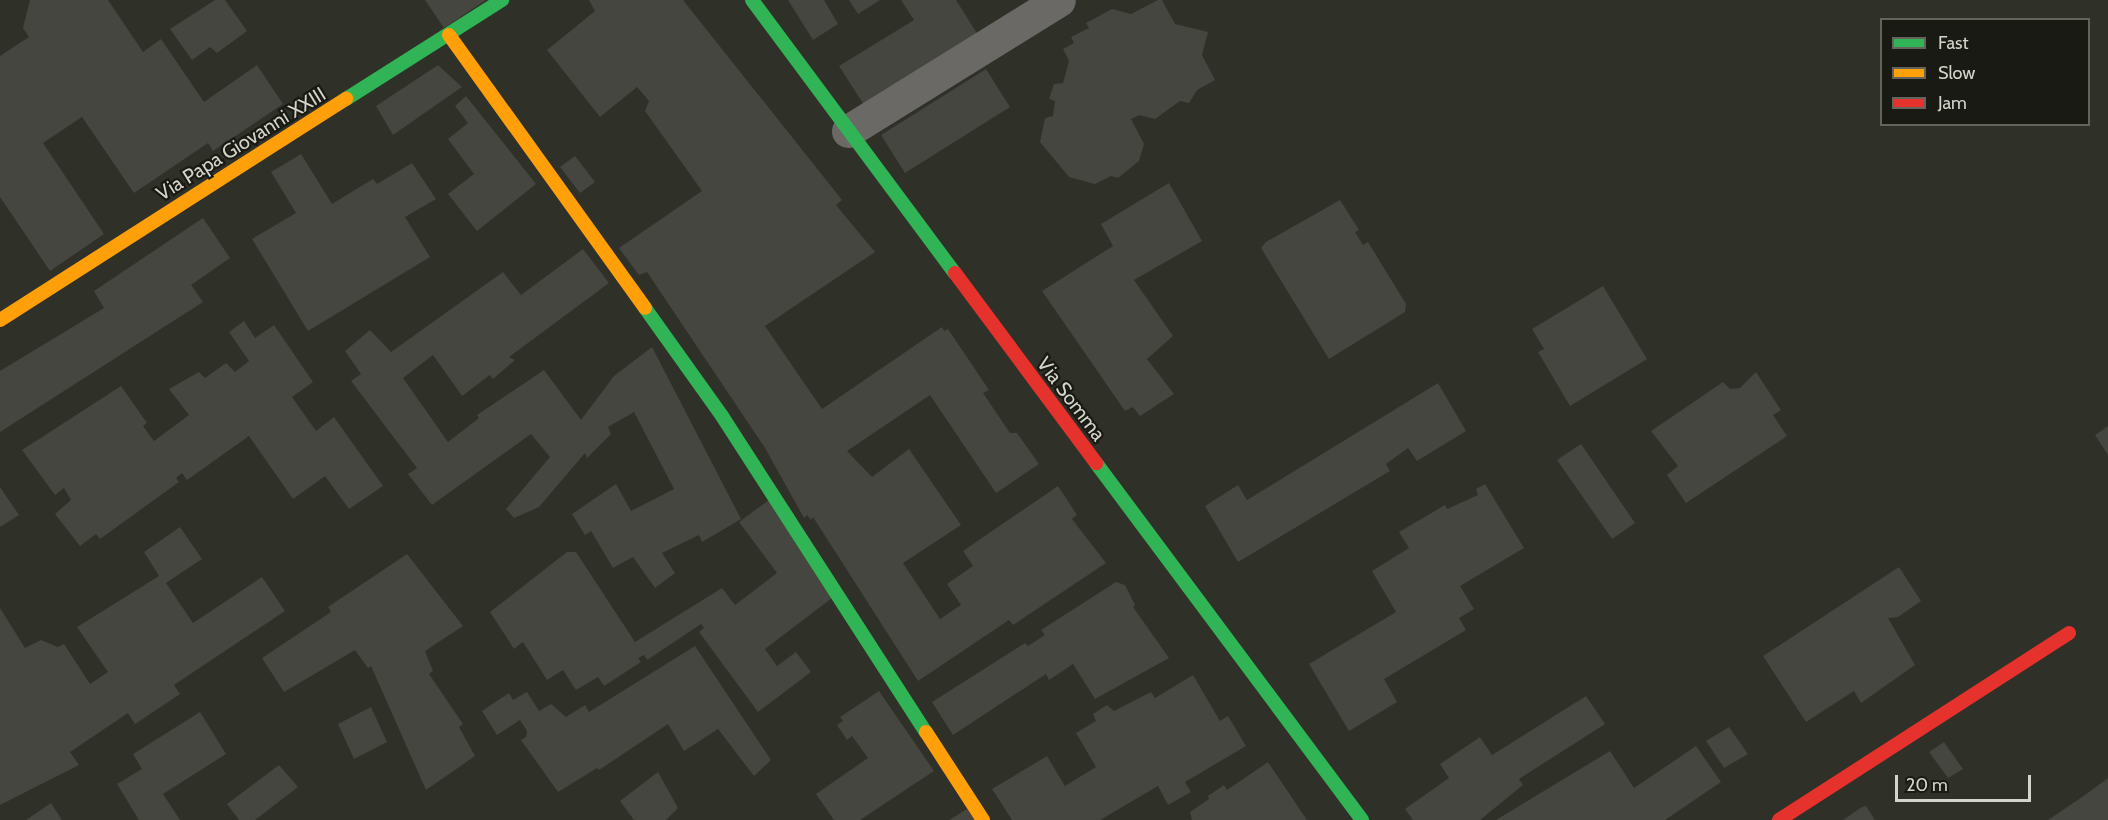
<!DOCTYPE html>
<html>
<head>
<meta charset="utf-8">
<style>
  body { margin:0 }
  #map { position:relative; width:2108px; height:820px; overflow:hidden; background:#2f3028; font-family:Cabin,sans-serif }
  div>[style] { position:absolute }
  .building>* { inset:0; background:#44463f }
  .street>* { height:33px; margin:-16.5px; padding:0 16.5px; transform-origin:16.5px; border-radius:16.5px; background:#6a6965 }
  .fast>* { height:14px; margin:-7px; padding:0 7px; transform-origin:7px; border-radius:7px; background:#30b455 }
  .slow>* { height:14px; margin:-7px; padding:0 7px; transform-origin:7px; border-radius:7px; background:#ff9f0a }
  .jam>* { height:14px; margin:-7px; padding:0 7px; transform-origin:7px; border-radius:7px; background:#e5322d }
  span { translate:-50% -50%; white-space:nowrap; text-align:center; line-height:1.15; -webkit-text-stroke:4.5px #1a1a14; paint-order:stroke }
  .street-label { font-size:20px; color:#d4d4cb }
  .legend { position:absolute; left:1880px; top:18px; width:210px; height:108px; box-sizing:border-box; background:#1a1a14; border:2px solid #64645d; margin:0; padding:8px 10px; list-style:none; font-size:18px; color:#d4d4cb }
  .legend li { display:flex; align-items:center; gap:12px; height:30px }
  .legend b { width:30px; border:2px solid #64645d }
  .scale { position:absolute; left:1895px; top:775px; width:136px; height:27px; box-sizing:border-box; border:3px solid #d4d4cb; border-top:0; padding-left:8px; font-size:18px; line-height:21px; white-space:nowrap; color:#d4d4cb; -webkit-text-stroke:4px #1a1a14; paint-order:stroke }
</style>
</head>
<body>
<div id="map">
  <div class="building">
    <div style="clip-path:polygon(30px 0,108px 0,143px 52px,161px 39px,204px 102px,257px 65px,283px 104px,213px 151px,208px 143px,134px 193px,82px 117px,43px 143px,104px 234px,50px 271px,0 197px,0 56px,29px 37px,23px 28px)"></div>
    <div style="clip-path:polygon(215px 0,225px 0,247px 31px,217px 53px,210px 47px,192px 60px,170px 29px)"></div>
    <div style="clip-path:polygon(425px 0,486px 0,444px 28px)"></div>
    <div style="clip-path:polygon(589px 0,683px 0,842px 200px,836px 205px,875px 252px,765px 326px,822px 409px,942px 327px,944px 331px,948px 329px,989px 390px,983px 393px,1010px 433px,1017px 433px,1039px 464px,996px 493px,930px 395px,847px 451px,872px 477px,909px 449px,961px 525px,903px 563px,940px 619px,961px 605px,947px 584px,973px 566px,963px 551px,1058px 486px,1077px 515px,1072px 519px,1106px 563px,1013px 625px,1009px 620px,918px 681px,813px 517px,811px 520px,807px 515px,804px 518px,765px 448px,647px 272px,639px 275px,619px 248px,702px 191px,645px 111px,649px 101px,637px 87px,600px 117px,547px 50px,595px 11px)"></div>
    <div style="clip-path:polygon(788px 0,824px 0,838px 24px,813px 40px)"></div>
    <div style="clip-path:polygon(849px 0,880px 0,858px 14px)"></div>
    <div style="clip-path:polygon(901px 0,956px 0,978px 35px,864px 105px,839px 66px,914px 20px)"></div>
    <div style="clip-path:polygon(1158px 0,1162px 0,1175px 24px,1208px 32px,1202px 55px,1215px 80px,1197px 90px,1189px 103px,1180px 101px,1155px 119px,1139px 115px,1131px 119px,1144px 144px,1139px 161px,1118px 178px,1111px 176px,1095px 184px,1069px 177px,1040px 142px,1045px 118px,1053px 116px,1055px 101px,1049px 99px,1054px 84px,1063px 83px,1069px 61px,1063px 49px,1074px 43px,1071px 37px,1089px 28px,1086px 23px,1112px 9px,1131px 14px)"></div>
    <div style="clip-path:polygon(438px 65px,462px 87px,393px 135px,376px 106px)"></div>
    <div style="clip-path:polygon(986px 69px,1010px 107px,905px 173px,881px 135px)"></div>
    <div style="clip-path:polygon(466px 96px,536px 184px,477px 231px,448px 194px,474px 174px,448px 139px,468px 123px,455px 106px)"></div>
    <div style="clip-path:polygon(301px 154px,332px 204px,373px 179px,377px 184px,412px 163px,436px 199px,405px 217px,430px 257px,308px 331px,252px 239px,296px 213px,271px 172px)"></div>
    <div style="clip-path:polygon(575px 156px,595px 182px,580px 193px,560px 167px)"></div>
    <div style="clip-path:polygon(1169px 183px,1202px 241px,1134px 280px,1173px 336px,1147px 359px,1174px 394px,1140px 416px,1133px 407px,1125px 411px,1042px 291px,1113px 246px,1101px 224px)"></div>
    <div style="clip-path:polygon(1340px 200px,1359px 230px,1355px 232px,1363px 245px,1368px 242px,1406px 304px,1405px 312px,1329px 359px,1261px 248px,1266px 242px)"></div>
    <div style="clip-path:polygon(203px 218px,230px 258px,191px 285px,203px 302px,0 432px,0 371px,104px 308px,94px 291px)"></div>
    <div style="clip-path:polygon(583px 249px,609px 283px,509px 357px,515px 360px,493px 379px,490px 375px,462px 396px,433px 355px,403px 378px,448px 442px,479px 418px,477px 415px,544px 370px,581px 420px,614px 376px,652px 347px,741px 519px,702px 542px,699px 535px,662px 553px,675px 573px,655px 588px,633px 557px,613px 568px,591px 531px,585px 535px,572px 514px,616px 484px,631px 511px,674px 489px,634px 412px,608px 427px,611px 434px,587px 458px,585px 453px,539px 507px,514px 518px,506px 509px,550px 457px,531px 434px,432px 505px,408px 474px,417px 468px,351px 381px,361px 374px,345px 351px,370px 330px,391px 352px,503px 272px,521px 295px)"></div>
    <div style="clip-path:polygon(1603px 286px,1647px 359px,1570px 406px,1538px 352px,1544px 349px,1532px 329px)"></div>
    <div style="clip-path:polygon(244px 321px,255px 338px,274px 325px,313px 382px,292px 397px,316px 431px,334px 417px,383px 486px,349px 509px,325px 476px,293px 499px,249px 436px,187px 480px,182px 473px,176px 478px,179px 482px,100px 539px,96px 534px,80px 546px,55px 514px,71px 500px,64px 488px,55px 495px,22px 450px,121px 386px,147px 423px,143px 426px,154px 441px,189px 415px,169px 389px,199px 372px,205px 378px,226px 363px,235px 372px,249px 361px,229px 332px)"></div>
    <div style="clip-path:polygon(1756px 372px,1781px 410px,1773px 415px,1787px 436px,1686px 503px,1667px 475px,1678px 466px,1651px 431px,1723px 382px,1730px 389px,1740px 388px)"></div>
    <div style="clip-path:polygon(1438px 383px,1466px 431px,1417px 461px,1408px 448px,1386px 464px,1390px 471px,1238px 562px,1205px 506px,1238px 485px,1247px 500px)"></div>
    <div style="clip-path:polygon(2108px 426px,2108px 455px,2095px 435px)"></div>
    <div style="clip-path:polygon(1581px 444px,1635px 523px,1612px 539px,1557px 460px)"></div>
    <div style="clip-path:polygon(1485px 484px,1524px 548px,1460px 586px,1474px 609px,1459px 618px,1466px 630px,1384px 679px,1397px 702px,1349px 731px,1309px 664px,1396px 612px,1372px 571px,1409px 548px,1399px 532px,1445px 505px,1447px 509px,1478px 495px,1476px 489px)"></div>
    <div style="clip-path:polygon(0 487px,19px 515px,0 527px)"></div>
    <div style="clip-path:polygon(769px 500px,832px 598px,765px 649px,777px 666px,796px 652px,811px 672px,758px 712px,699px 632px,704px 628px,701px 624px,647px 660px,644px 655px,638px 658px,641px 662px,604px 686px,598px 677px,576px 690px,563px 670px,547px 680px,523px 642px,514px 649px,490px 612px,567px 552px,576px 552px,635px 642px,722px 588px,735px 605px,777px 573px,739px 522px)"></div>
    <div style="clip-path:polygon(180px 527px,202px 559px,166px 583px,193px 623px,262px 577px,285px 611px,174px 685px,180px 694px,135px 724px,128px 713px,70px 752px,79px 765px,0 805px,0 608px,25px 648px,41px 640px,58px 647px,64px 644px,90px 684px,108px 672px,77px 627px,159px 576px,144px 552px)"></div>
    <div style="clip-path:polygon(407px 554px,463px 626px,425px 651px,433px 671px,429px 674px,463px 724px,459px 727px,475px 756px,426px 790px,371px 666px,368px 668px,355px 650px,284px 692px,262px 658px,331px 612px,328px 607px)"></div>
    <div style="clip-path:polygon(1899px 567px,1921px 601px,1898px 617px,1888px 618px,1915px 665px,1861px 703px,1854px 691px,1806px 722px,1763px 656px)"></div>
    <div style="clip-path:polygon(1116px 582px,1125px 585px,1135px 605px,1133px 607px,1169px 658px,1095px 699px,1073px 664px,1049px 680px,1046px 674px,953px 735px,932px 702px,1025px 643px,1028px 646px,1045px 635px,1041px 630px)"></div>
    <div style="clip-path:polygon(695px 646px,771px 760px,754px 776px,718px 729px,684px 751px,668px 724px,599px 770px,597px 768px,558px 792px,521px 740px,526px 737px,527px 731px,520px 720px,497px 735px,482px 711px,509px 693px,513px 700px,527px 692px,539px 711px,551px 704px,566px 717px,585px 705px,589px 712px)"></div>
    <div style="clip-path:polygon(1193px 675px,1220px 721px,1228px 716px,1246px 746px,1185px 782px,1191px 792px,1168px 805px,1158px 786px,1100px 820px,1012px 820px,992px 789px,1047px 756px,1065px 786px,1096px 767px,1076px 733px,1096px 721px,1093px 714px,1107px 705px,1114px 711px,1151px 692px,1155px 698px)"></div>
    <div style="clip-path:polygon(879px 691px,934px 771px,860px 820px,834px 820px,816px 794px,868px 758px,852px 736px,847px 740px,837px 725px,843px 721px,840px 717px)"></div>
    <div style="clip-path:polygon(1586px 696px,1605px 724px,1519px 779px,1523px 785px,1480px 820px,1413px 820px,1405px 809px,1449px 778px,1440px 764px,1480px 737px,1492px 755px)"></div>
    <div style="clip-path:polygon(371px 707px,387px 742px,354px 759px,338px 724px)"></div>
    <div style="clip-path:polygon(200px 712px,226px 754px,163px 794px,180px 820px,139px 820px,117px 784px,142px 769px,133px 754px)"></div>
    <div style="clip-path:polygon(1729px 727px,1748px 754px,1724px 768px,1706px 741px)"></div>
    <div style="clip-path:polygon(1944px 742px,1963px 769px,1948px 778px,1929px 752px)"></div>
    <div style="clip-path:polygon(1696px 746px,1721px 782px,1665px 820px,1496px 820px,1610px 751px,1634px 788px)"></div>
    <div style="clip-path:polygon(1268px 762px,1307px 820px,1192px 820px,1190px 812px,1209px 799px,1208px 796px,1224px 785px,1227px 790px)"></div>
    <div style="clip-path:polygon(279px 765px,298px 787px,255px 820px,239px 820px,227px 804px)"></div>
    <div style="clip-path:polygon(658px 772px,678px 808px,666px 820px,634px 820px,620px 801px)"></div>
    <div style="clip-path:polygon(2108px 778px,2108px 820px,2048px 820px,2085px 795px)"></div>
    <div style="clip-path:polygon(51px 803px,62px 820px,26px 820px)"></div>
    <div style="clip-path:polygon(1866px 806px,1875px 820px,1843px 820px,1862px 807px)"></div>
    <div style="clip-path:polygon(967px 809px,974px 820px,949px 820px)"></div>
  </div>
  <div class="street">
    <div style="left:848px;top:131px;width:248px;rotate:-31.8deg"></div>
  </div>
  <div class="fast">
    <div style="left:752px;top:0;width:340px;rotate:53.4deg"></div>
    <div style="left:346px;top:99px;width:185px;rotate:-32.4deg"></div>
    <div style="left:645px;top:308px;width:133px;rotate:54.5deg"></div>
    <div style="left:722px;top:416px;width:376px;rotate:57.2deg"></div>
    <div style="left:1096px;top:463px;width:445px;rotate:53.3deg"></div>
  </div>
  <div class="slow">
    <div style="left:449px;top:35px;width:336px;rotate:54.3deg"></div>
    <div style="left:0;top:320px;width:411px;rotate:-32.6deg"></div>
    <div style="left:926px;top:732px;width:105px;rotate:57.1deg"></div>
  </div>
  <div class="jam">
    <div style="left:955px;top:273px;width:237px;rotate:53.4deg"></div>
    <div style="left:1779px;top:820px;width:345px;rotate:-32.8deg"></div>
  </div>
  <div class="street-label">
    <span style="left:241px;top:144px;rotate:-32deg">Via Papa Giovanni XXIII</span>
    <span style="left:1071px;top:399px;rotate:53deg">Via Somma</span>
  </div>
  <ul class="legend">
  <li><b style="height:8px;background:#30b455"></b>Fast</li>
  <li><b style="height:8px;background:#ff9f0a"></b>Slow</li>
  <li><b style="height:8px;background:#e5322d"></b>Jam</li>
  </ul>
  <div class="scale">20 m</div>
</div>
</body>
</html>
